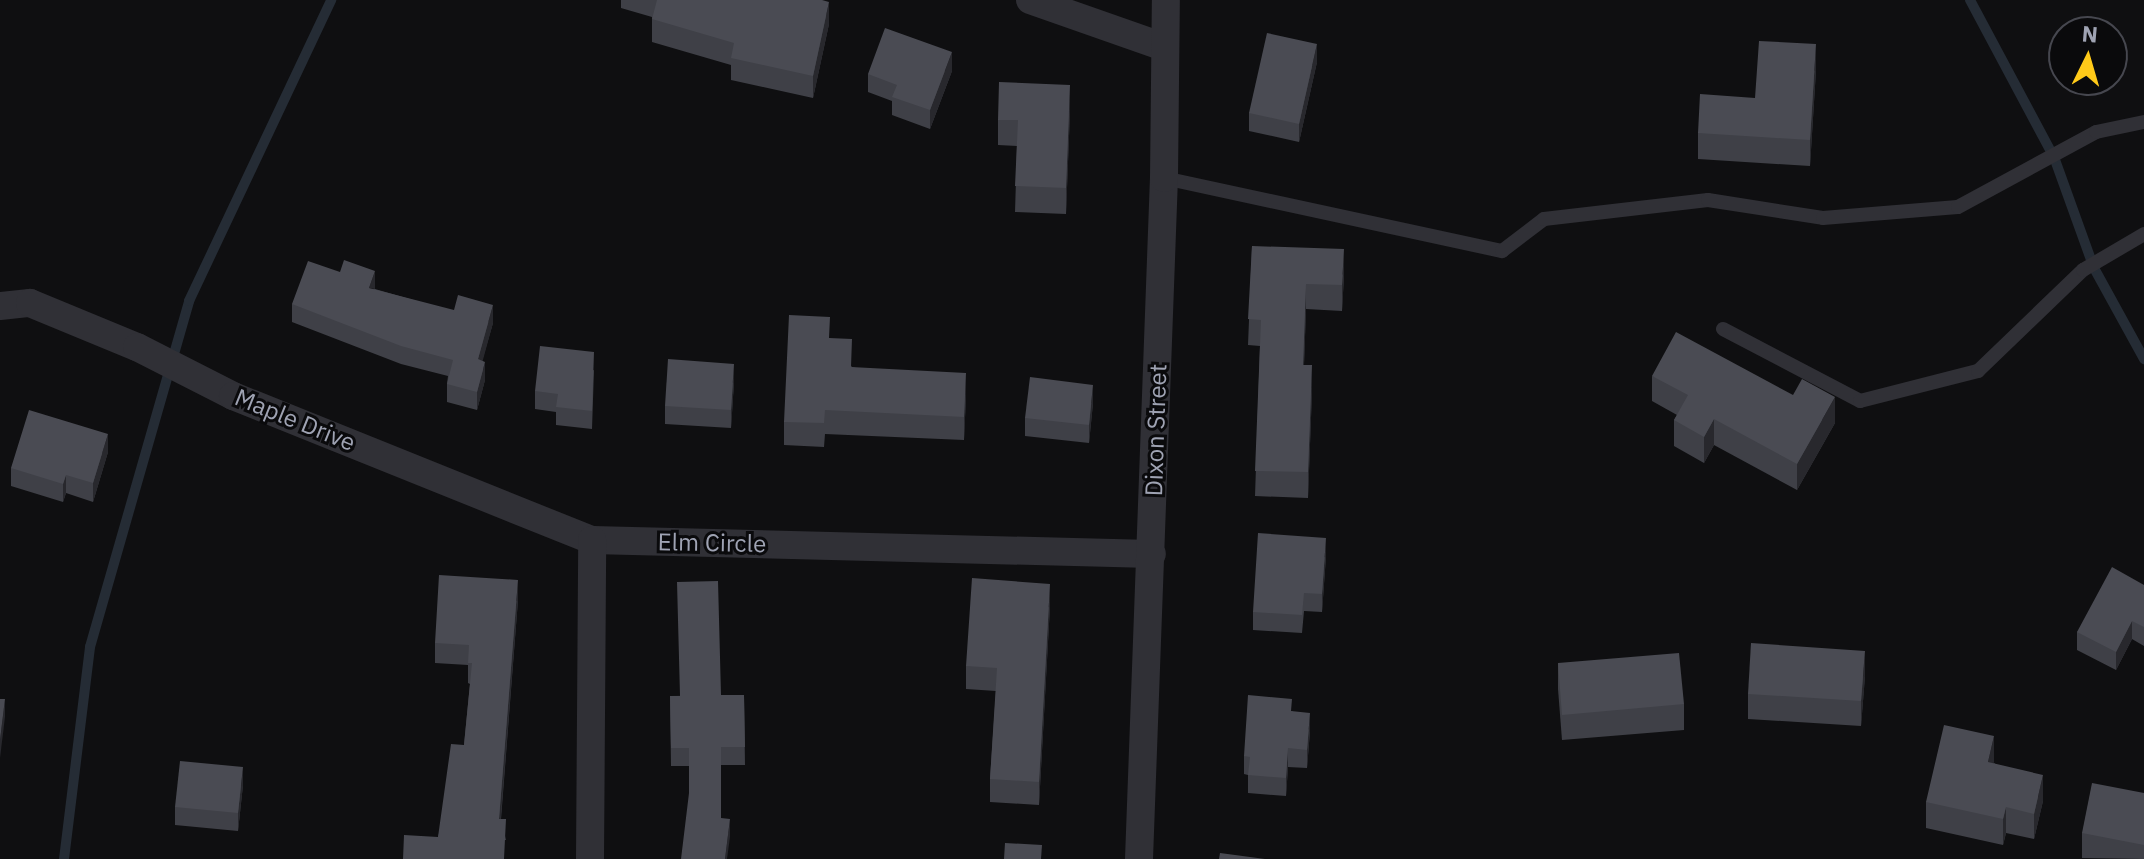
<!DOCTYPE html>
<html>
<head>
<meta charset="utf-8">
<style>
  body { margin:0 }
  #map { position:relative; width:2144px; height:859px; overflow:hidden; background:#0f0f11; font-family:"IBM Plex Sans",sans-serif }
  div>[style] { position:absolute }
  .stream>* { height:10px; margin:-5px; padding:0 5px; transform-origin:5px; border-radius:5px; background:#252c35 }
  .lane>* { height:14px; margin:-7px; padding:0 7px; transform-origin:7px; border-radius:7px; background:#303036 }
  .street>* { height:28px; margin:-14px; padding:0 14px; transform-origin:14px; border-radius:14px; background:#303036 }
  .wall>* { inset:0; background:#3f4047 }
  .shaded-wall>* { inset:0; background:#28282d }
  .building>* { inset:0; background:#4a4b53 }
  span { translate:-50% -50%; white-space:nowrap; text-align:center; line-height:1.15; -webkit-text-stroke:6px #0a0a0c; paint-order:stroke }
  .street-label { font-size:24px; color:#9fa3b3 }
  .north { position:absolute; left:2048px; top:16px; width:80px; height:80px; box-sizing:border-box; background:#0a0a0c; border:2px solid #46474f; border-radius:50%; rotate:5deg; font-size:22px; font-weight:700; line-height:32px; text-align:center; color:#9fa3b3 }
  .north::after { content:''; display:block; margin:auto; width:28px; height:36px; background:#ffca19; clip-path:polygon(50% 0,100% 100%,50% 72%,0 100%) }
</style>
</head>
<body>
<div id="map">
  <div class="stream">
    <div style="left:1970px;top:0;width:178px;rotate:61.9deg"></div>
    <div style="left:2054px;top:157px;width:118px;rotate:70.2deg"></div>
    <div style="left:2094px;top:268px;width:104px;rotate:61.2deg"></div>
    <div style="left:64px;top:859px;width:214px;rotate:-83deg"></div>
    <div style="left:90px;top:647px;width:360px;rotate:-74deg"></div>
    <div style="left:189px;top:301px;width:333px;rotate:-64.7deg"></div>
  </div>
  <div class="lane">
    <div style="left:1164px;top:178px;width:346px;rotate:12.2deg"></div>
    <div style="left:1502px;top:251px;width:53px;rotate:-37.3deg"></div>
    <div style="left:1544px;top:219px;width:165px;rotate:-6.6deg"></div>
    <div style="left:1708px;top:200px;width:116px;rotate:8.9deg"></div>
    <div style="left:1823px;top:218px;width:135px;rotate:-4.7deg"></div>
    <div style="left:1958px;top:207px;width:157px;rotate:-28.5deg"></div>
    <div style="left:2096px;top:132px;width:49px;rotate:-11.8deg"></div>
    <div style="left:1723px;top:329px;width:155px;rotate:27.7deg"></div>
    <div style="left:1860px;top:401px;width:122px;rotate:-14.3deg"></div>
    <div style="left:1978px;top:371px;width:146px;rotate:-43.9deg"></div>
    <div style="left:2083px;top:270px;width:71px;rotate:-30.5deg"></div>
  </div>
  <div class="street">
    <div style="left:1030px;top:0;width:142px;rotate:19.3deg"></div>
    <div style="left:0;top:306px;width:30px;rotate:-6deg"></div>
    <div style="left:30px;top:303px;width:116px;rotate:22.4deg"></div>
    <div style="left:137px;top:347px;width:108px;rotate:27deg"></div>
    <div style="left:233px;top:396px;width:387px;rotate:21.9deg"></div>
    <div style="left:592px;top:540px;width:560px;rotate:1.43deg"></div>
    <div style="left:590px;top:859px;width:319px;rotate:-89.6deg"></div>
    <div style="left:1139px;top:859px;width:681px;rotate:-87.9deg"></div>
    <div style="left:1164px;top:178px;width:178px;rotate:-89.4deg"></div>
  </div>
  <div class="wall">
    <div style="clip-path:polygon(621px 0,822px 0,829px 24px,813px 98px,731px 80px,731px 65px,652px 42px,652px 17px,621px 8px)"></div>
    <div style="clip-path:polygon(1317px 62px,1299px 142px,1249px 131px,1249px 113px)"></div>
    <div style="clip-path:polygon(1816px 70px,1810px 166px,1698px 159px,1698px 133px,1755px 98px)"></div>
    <div style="clip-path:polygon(952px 71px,930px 129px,892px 115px,892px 101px,868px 92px,868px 74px)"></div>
    <div style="clip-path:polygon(1070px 111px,1066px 214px,1015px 212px,1017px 146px,998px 145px,998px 120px)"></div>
    <div style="clip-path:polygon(1252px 246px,1344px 275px,1342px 311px,1306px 309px,1304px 365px,1312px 391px,1308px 498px,1255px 496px,1260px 346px,1248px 345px)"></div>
    <div style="clip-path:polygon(375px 289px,493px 323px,482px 361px,485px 380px,477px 410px,447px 402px,447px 384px,448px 376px,401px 364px,292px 322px,292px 304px)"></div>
    <div style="clip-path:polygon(830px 338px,852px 367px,966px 396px,964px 440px,825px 434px,824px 447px,784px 445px,784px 422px)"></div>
    <div style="clip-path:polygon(594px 370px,592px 429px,556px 425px,556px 412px,535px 409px,535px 391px)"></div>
    <div style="clip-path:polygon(1652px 376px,1835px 423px,1797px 490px,1714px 445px,1704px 463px,1674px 446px,1674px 420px,1677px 415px,1652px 401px)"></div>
    <div style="clip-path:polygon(734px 382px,731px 428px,665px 424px,665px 406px)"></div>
    <div style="clip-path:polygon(1093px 403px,1089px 443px,1025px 436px,1025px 418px)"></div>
    <div style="clip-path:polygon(108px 452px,93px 502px,66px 493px,63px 502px,11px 486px,11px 468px)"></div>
    <div style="clip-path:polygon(1326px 556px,1322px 612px,1304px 611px,1302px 633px,1253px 630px,1253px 612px)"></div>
    <div style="clip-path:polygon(2144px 585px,2144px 646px,2132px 639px,2116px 670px,2077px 650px,2077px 632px)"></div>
    <div style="clip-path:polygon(518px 600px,501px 819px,506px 840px,438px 837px,464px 745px,470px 684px,468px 683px,468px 665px,435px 663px,435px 643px)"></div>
    <div style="clip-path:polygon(1050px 606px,1039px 805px,990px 802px,990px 779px,996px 691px,966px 689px,966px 666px)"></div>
    <div style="clip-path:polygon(1558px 663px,1684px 704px,1684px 730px,1562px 740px,1558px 689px)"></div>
    <div style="clip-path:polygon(1865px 676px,1861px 726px,1748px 719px,1748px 694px)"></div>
    <div style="clip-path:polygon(744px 695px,745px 765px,721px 765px,721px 818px,730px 837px,689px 795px,689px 766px,671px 766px,670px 696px)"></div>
    <div style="clip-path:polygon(1292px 711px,1310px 731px,1307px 768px,1288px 767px,1286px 796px,1248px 793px,1248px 775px,1244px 774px,1244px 756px)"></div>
    <div style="clip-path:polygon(1994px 763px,2043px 801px,2034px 839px,2006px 833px,2003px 845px,1926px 828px,1926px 802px)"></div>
    <div style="clip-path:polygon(243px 785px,238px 831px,175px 825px,175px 807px)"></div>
    <div style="clip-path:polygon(2144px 793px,2144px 859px,2082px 858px,2082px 833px)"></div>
  </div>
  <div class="shaded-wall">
    <div style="clip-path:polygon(829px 2px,829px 24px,813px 98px,813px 76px)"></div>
    <div style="clip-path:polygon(1317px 44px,1317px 62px,1299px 142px,1299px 124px)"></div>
    <div style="clip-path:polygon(1816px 44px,1816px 70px,1810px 166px,1810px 140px)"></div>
    <div style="clip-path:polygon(952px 52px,952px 71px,930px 129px,930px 110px)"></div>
    <div style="clip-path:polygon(1070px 85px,1070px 111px,1066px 214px,1066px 188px)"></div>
    <div style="clip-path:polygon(1344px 249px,1344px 275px,1342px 311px,1342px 285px)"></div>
    <div style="clip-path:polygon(375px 271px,375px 289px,369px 288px)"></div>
    <div style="clip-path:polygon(1306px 284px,1306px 309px,1303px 391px,1303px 365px)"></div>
    <div style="clip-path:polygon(493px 305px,493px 323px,478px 378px,478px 359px)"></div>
    <div style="clip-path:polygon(485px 362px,485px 380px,477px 410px,477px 392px)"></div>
    <div style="clip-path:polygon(734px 364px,734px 382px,731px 428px,731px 410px)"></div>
    <div style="clip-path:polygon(1312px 365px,1312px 391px,1308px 498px,1308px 472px)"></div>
    <div style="clip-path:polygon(966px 373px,966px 396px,964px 440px,964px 417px)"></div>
    <div style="clip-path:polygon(1093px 385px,1093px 403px,1089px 443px,1089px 425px)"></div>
    <div style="clip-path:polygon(1835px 397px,1835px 423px,1797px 490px,1797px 464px)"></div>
    <div style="clip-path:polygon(1714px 419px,1714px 445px,1704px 463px,1704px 437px)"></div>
    <div style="clip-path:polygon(108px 434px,108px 452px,93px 502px,93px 483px)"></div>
    <div style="clip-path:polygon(66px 475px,66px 493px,63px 502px,63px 484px)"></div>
    <div style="clip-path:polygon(1326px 538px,1326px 556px,1322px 612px,1322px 594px)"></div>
    <div style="clip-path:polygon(518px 580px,518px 600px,499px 840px,499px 819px)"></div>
    <div style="clip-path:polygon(1050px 584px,1050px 606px,1039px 805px,1039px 782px)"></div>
    <div style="clip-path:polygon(2132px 621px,2132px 639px,2116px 670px,2116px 652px)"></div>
    <div style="clip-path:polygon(1865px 651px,1865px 676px,1861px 726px,1861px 701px)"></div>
    <div style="clip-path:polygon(5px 699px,5px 717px,0 758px,0 740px)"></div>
    <div style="clip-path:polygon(1310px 713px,1310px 731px,1307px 768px,1307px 750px)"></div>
    <div style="clip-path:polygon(1994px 736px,1994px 762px,1988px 788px,1988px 762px)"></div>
    <div style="clip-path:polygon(1288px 748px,1288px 767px,1286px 796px,1286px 778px)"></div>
    <div style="clip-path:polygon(243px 767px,243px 785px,238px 831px,238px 813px)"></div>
    <div style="clip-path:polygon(2043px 775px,2043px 801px,2034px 839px,2034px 814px)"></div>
    <div style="clip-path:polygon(2006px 807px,2006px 833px,2003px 845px,2003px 819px)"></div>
    <div style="clip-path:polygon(730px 819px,730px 837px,727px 859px,725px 859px)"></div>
  </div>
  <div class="building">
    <div style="clip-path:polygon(657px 0,822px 0,829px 2px,813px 76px,731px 58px,734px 43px,652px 19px)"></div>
    <div style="clip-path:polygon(885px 28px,952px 52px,930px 110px,892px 97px,897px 85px,868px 74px)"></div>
    <div style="clip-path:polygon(1267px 33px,1317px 44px,1299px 124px,1249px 113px)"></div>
    <div style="clip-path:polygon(1759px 41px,1816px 44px,1810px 140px,1698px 133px,1700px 94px,1755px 98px)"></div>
    <div style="clip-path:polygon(999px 82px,1070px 85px,1066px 188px,1015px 186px,1018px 120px,998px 120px)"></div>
    <div style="clip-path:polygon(1252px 246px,1344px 249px,1342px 285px,1306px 284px,1303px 365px,1312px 365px,1308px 472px,1255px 471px,1261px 320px,1248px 319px)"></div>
    <div style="clip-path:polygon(344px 260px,375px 271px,369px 288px,454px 310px,458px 295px,493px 305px,478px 359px,485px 362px,477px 392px,447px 384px,453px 360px,401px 346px,292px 304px,308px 261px,340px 272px)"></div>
    <div style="clip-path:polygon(789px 315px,830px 317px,829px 338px,852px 339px,851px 367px,966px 373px,964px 417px,825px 410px,824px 423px,784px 422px)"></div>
    <div style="clip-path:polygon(1676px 332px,1793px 395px,1802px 379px,1835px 397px,1797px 464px,1714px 419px,1704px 437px,1674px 420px,1688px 395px,1652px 376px)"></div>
    <div style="clip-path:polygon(540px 346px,594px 352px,592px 411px,556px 407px,558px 394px,535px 391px)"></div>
    <div style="clip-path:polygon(668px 359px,734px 364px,731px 410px,665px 406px)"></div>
    <div style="clip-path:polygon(1030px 377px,1093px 385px,1089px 425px,1025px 418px)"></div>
    <div style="clip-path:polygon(29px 410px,108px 434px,93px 483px,66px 475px,63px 484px,11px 468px)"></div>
    <div style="clip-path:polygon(1258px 533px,1326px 538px,1322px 594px,1304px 593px,1302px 615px,1253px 612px)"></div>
    <div style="clip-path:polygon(2112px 567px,2144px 585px,2144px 627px,2132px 621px,2116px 652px,2077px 632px)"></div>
    <div style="clip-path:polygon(439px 575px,518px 580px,499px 819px,506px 819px,504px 859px,403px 859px,404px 835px,438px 837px,451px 744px,464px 745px,472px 663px,468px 663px,469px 645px,435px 643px)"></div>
    <div style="clip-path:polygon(972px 578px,1050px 584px,1039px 782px,990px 779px,997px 668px,966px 666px)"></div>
    <div style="clip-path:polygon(718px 581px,721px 695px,744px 695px,745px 747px,721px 747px,721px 818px,730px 819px,725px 859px,681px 859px,689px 793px,689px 748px,671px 748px,670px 696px,680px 696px,677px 582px)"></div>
    <div style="clip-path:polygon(1751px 643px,1865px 651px,1861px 701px,1748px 694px)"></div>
    <div style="clip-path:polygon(1679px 653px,1684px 704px,1562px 715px,1558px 663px)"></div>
    <div style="clip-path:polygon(1248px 695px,1292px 699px,1291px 711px,1310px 713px,1307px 750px,1288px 748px,1286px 778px,1248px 775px,1250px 757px,1244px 756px)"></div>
    <div style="clip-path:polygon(0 699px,5px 699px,0 740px)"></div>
    <div style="clip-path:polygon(1944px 725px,1994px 736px,1988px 762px,2043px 775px,2034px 814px,2006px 807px,2003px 819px,1926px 802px)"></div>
    <div style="clip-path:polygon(180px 761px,243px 767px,238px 813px,175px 807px)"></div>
    <div style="clip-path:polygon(2092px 783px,2144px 793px,2144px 845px,2082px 833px)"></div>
    <div style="clip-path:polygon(1005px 843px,1042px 845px,1041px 859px,1004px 859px)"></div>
    <div style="clip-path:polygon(1220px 853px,1265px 859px,1219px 859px)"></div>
  </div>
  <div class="street-label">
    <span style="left:295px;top:420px;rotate:22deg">Maple Drive</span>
    <span style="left:1156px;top:430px;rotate:-88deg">Dixon Street</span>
    <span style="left:712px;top:543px;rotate:1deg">Elm Circle</span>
  </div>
  <div class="north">N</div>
</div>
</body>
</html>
